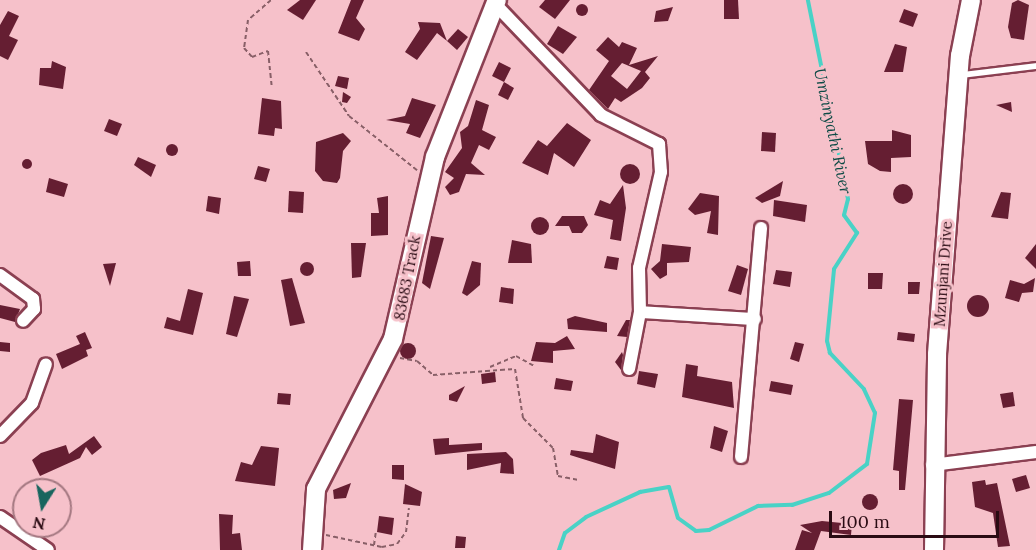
<!DOCTYPE html>
<html>
<head>
<meta charset="utf-8">
<style>
  body { margin:0 }
  #map { position:relative; width:1036px; height:550px; overflow:hidden; background:#f6c1ca; font-family:Lora,serif }
  div>[style] { position:absolute }
  .stream>* { height:4px; margin:-2px; padding:0 2px; transform-origin:2px; border-radius:2px; background:#49d2c6 }
  .building>* { inset:0; background:#651e32 }
  .round { border-radius:50% }
  .path>* { height:2px; margin-top:-1px; transform-origin:0; background:repeating-linear-gradient(90deg,#885f67 0 4.5px,transparent 0 7.5px) }
  .roads { filter:drop-shadow(2px 0 #8b4052) drop-shadow(-2px 0 #8b4052) drop-shadow(0 2px #8b4052) drop-shadow(0 -2px #8b4052) }
  .lane>* { height:6px; margin:-3px; padding:0 3px; transform-origin:3px; border-radius:3px; background:#fff }
  .street>* { height:12px; margin:-6px; padding:0 6px; transform-origin:6px; border-radius:6px; background:#fff }
  .secondary>* { height:18px; margin:-9px; padding:0 9px; transform-origin:9px; border-radius:9px; background:#fff }
  span { translate:-50% -50%; white-space:nowrap; text-align:center; line-height:1.15; -webkit-text-stroke:6px #f6c1ca; paint-order:stroke }
  .street-label { font-size:15px; color:#2a0b13 }
  .water-label { font-size:16px; color:#0d4a45; font-style:italic }
  .north { position:absolute; left:12px; top:478px; width:60px; height:60px; box-sizing:border-box; background:#f6c1ca; border:2px solid #a47881; border-radius:50%; rotate:191deg; font-size:16px; font-weight:700; line-height:24px; text-align:center; color:#2a0b13 }
  .north::after { content:''; display:block; margin:auto; width:21px; height:27px; background:#18655e; clip-path:polygon(50% 0,100% 100%,50% 72%,0 100%) }
  .scale { position:absolute; left:829px; top:511px; width:170px; height:27px; box-sizing:border-box; border:3px solid #2a0b13; border-top:0; padding-left:8px; font-size:18px; line-height:21px; white-space:nowrap; color:#2a0b13; -webkit-text-stroke:4px #f6c1ca; paint-order:stroke }
</style>
</head>
<body>
<div id="map">
  <div class="stream">
    <div style="left:559px;top:550px;width:18px;rotate:-71deg"></div>
    <div style="left:565px;top:533px;width:26px;rotate:-37deg"></div>
    <div style="left:586px;top:517px;width:60px;rotate:-24.8deg"></div>
    <div style="left:640px;top:492px;width:29px;rotate:-10deg"></div>
    <div style="left:669px;top:487px;width:32px;rotate:74deg"></div>
    <div style="left:678px;top:518px;width:22px;rotate:36deg"></div>
    <div style="left:696px;top:531px;width:13px;rotate:-4deg"></div>
    <div style="left:709px;top:530px;width:55px;rotate:-26.1deg"></div>
    <div style="left:758px;top:506px;width:34px;rotate:-2deg"></div>
    <div style="left:792px;top:505px;width:39px;rotate:-18deg"></div>
    <div style="left:829px;top:493px;width:48px;rotate:-37.3deg"></div>
    <div style="left:867px;top:464px;width:52px;rotate:-81.1deg"></div>
    <div style="left:875px;top:413px;width:26px;rotate:-115deg"></div>
    <div style="left:864px;top:389px;width:50px;rotate:-133.4deg"></div>
    <div style="left:830px;top:353px;width:12px;rotate:-104deg"></div>
    <div style="left:827px;top:341px;width:72px;rotate:-84.4deg"></div>
    <div style="left:834px;top:269px;width:43px;rotate:-57.4deg"></div>
    <div style="left:857px;top:233px;width:22px;rotate:-126deg"></div>
    <div style="left:844px;top:215px;width:16px;rotate:-76deg"></div>
    <div style="left:848px;top:199px;width:203px;rotate:-101.4deg"></div>
  </div>
  <div class="building">
    <div style="clip-path:polygon(300px 0,316px 0,303px 20px,287px 10px)"></div>
    <div style="clip-path:polygon(351px 0,364px 0,356px 18px,365px 29px,359px 41px,338px 33px)"></div>
    <div style="clip-path:polygon(545px 0,570px 0,555px 19px,539px 7px)"></div>
    <div style="clip-path:polygon(724px 0,738px 0,739px 19px,724px 19px)"></div>
    <div style="clip-path:polygon(1018px 0,1029px 5px,1024px 40px,1011px 38px,1008px 27px,1012px 3px)"></div>
    <div class="round" style="left:576px;top:4px;width:12px;height:12px"></div>
    <div style="clip-path:polygon(673px 7px,668px 21px,654px 22px,656px 11px)"></div>
    <div style="clip-path:polygon(904px 9px,918px 14px,913px 27px,899px 22px)"></div>
    <div style="clip-path:polygon(8px 11px,19px 16px,9px 36px,18px 40px,8px 60px,0 56px,0 25px)"></div>
    <div style="clip-path:polygon(418px 22px,440px 23px,447px 41px,437px 33px,417px 60px,405px 52px,420px 29px)"></div>
    <div style="clip-path:polygon(558px 26px,577px 37px,563px 54px,547px 44px)"></div>
    <div style="clip-path:polygon(458px 29px,468px 37px,457px 50px,447px 41px)"></div>
    <div style="clip-path:polygon(evenodd,608px 37px,619px 47px,622px 42px,637px 48px,629px 65px,658px 56px,645px 72px,650px 78px,642px 88px,621px 102px,615px 98px,608px 109px,589px 90px,609px 61px,596px 50px,608px 37px,622px 63px,641px 71px,627px 89px,611px 76px,622px 63px)"></div>
    <div style="clip-path:polygon(895px 44px,907px 47px,903px 72px,884px 72px)"></div>
    <div style="clip-path:polygon(52px 61px,66px 67px,63px 89px,39px 85px,40px 68px,51px 68px)"></div>
    <div style="clip-path:polygon(499px 62px,511px 68px,504px 82px,514px 88px,508px 100px,498px 95px,504px 82px,492px 76px)"></div>
    <div style="clip-path:polygon(338px 76px,349px 78px,347px 89px,335px 86px)"></div>
    <div style="clip-path:polygon(343px 92px,351px 97px,347px 103px,342px 102px)"></div>
    <div style="clip-path:polygon(262px 98px,281px 101px,282px 129px,275px 128px,274px 136px,258px 134px)"></div>
    <div style="clip-path:polygon(412px 98px,436px 105px,420px 138px,406px 133px,410px 124px,386px 120px,405px 116px)"></div>
    <div style="clip-path:polygon(476px 100px,489px 105px,482px 130px,496px 137px,489px 150px,479px 145px,471px 163px,485px 175px,466px 174px,459px 192px,450px 195px,445px 187px,454px 178px,445px 172px,462px 148px,460px 132px,468px 126px)"></div>
    <div style="clip-path:polygon(1011px 102px,1012px 112px,996px 105px)"></div>
    <div style="clip-path:polygon(109px 119px,122px 124px,117px 136px,104px 131px)"></div>
    <div style="clip-path:polygon(567px 123px,591px 140px,574px 167px,554px 153px,548px 175px,522px 163px,538px 140px,547px 146px)"></div>
    <div style="clip-path:polygon(892px 130px,911px 135px,911px 157px,891px 158px,891px 172px,880px 171px,868px 164px,865px 141px,892px 141px)"></div>
    <div style="clip-path:polygon(762px 132px,776px 133px,775px 152px,761px 151px)"></div>
    <div style="clip-path:polygon(343px 133px,351px 141px,343px 151px,340px 178px,337px 183px,323px 181px,315px 171px,316px 142px)"></div>
    <div class="round" style="left:166px;top:144px;width:12px;height:12px"></div>
    <div style="clip-path:polygon(138px 157px,156px 165px,151px 177px,134px 165px)"></div>
    <div class="round" style="left:22px;top:159px;width:10px;height:10px"></div>
    <div class="round" style="left:620px;top:164px;width:20px;height:20px"></div>
    <div style="clip-path:polygon(258px 166px,270px 169px,266px 182px,254px 179px)"></div>
    <div style="clip-path:polygon(49px 178px,68px 184px,64px 197px,46px 192px)"></div>
    <div style="clip-path:polygon(783px 181px,780px 196px,762px 203px,755px 198px)"></div>
    <div class="round" style="left:893px;top:184px;width:20px;height:20px"></div>
    <div style="clip-path:polygon(623px 185px,626px 208px,621px 241px,610px 239px,613px 220px,594px 215px,600px 200px,610px 204px)"></div>
    <div style="clip-path:polygon(289px 191px,304px 192px,303px 213px,288px 212px)"></div>
    <div style="clip-path:polygon(1001px 192px,1011px 193px,1008px 219px,991px 217px)"></div>
    <div style="clip-path:polygon(700px 193px,719px 196px,718px 235px,707px 233px,711px 211px,695px 215px,688px 209px)"></div>
    <div style="clip-path:polygon(208px 196px,221px 198px,219px 214px,206px 211px)"></div>
    <div style="clip-path:polygon(388px 196px,388px 235px,371px 236px,371px 213px,379px 213px,377px 198px)"></div>
    <div style="clip-path:polygon(774px 200px,807px 205px,805px 222px,773px 216px)"></div>
    <div style="clip-path:polygon(562px 216px,584px 216px,588px 225px,582px 233px,572px 233px,569px 226px,555px 226px)"></div>
    <div class="round" style="left:531px;top:217px;width:18px;height:18px"></div>
    <div style="clip-path:polygon(431px 236px,444px 238px,430px 289px,422px 283px)"></div>
    <div style="clip-path:polygon(512px 240px,531px 244px,532px 263px,508px 263px)"></div>
    <div style="clip-path:polygon(351px 243px,366px 243px,361px 277px,352px 278px)"></div>
    <div style="clip-path:polygon(662px 244px,691px 247px,689px 262px,667px 263px,667px 275px,660px 279px,651px 269px,660px 261px)"></div>
    <div style="clip-path:polygon(1036px 244px,1036px 269px,1025px 258px)"></div>
    <div style="clip-path:polygon(607px 256px,619px 258px,617px 270px,604px 268px)"></div>
    <div style="clip-path:polygon(250px 261px,251px 276px,238px 276px,237px 262px)"></div>
    <div style="clip-path:polygon(472px 261px,481px 263px,480px 285px,467px 296px,462px 293px)"></div>
    <div class="round" style="left:300px;top:262px;width:14px;height:14px"></div>
    <div style="clip-path:polygon(116px 263px,110px 286px,103px 264px)"></div>
    <div style="clip-path:polygon(737px 265px,748px 269px,741px 295px,728px 291px)"></div>
    <div style="clip-path:polygon(776px 270px,792px 272px,790px 287px,773px 284px)"></div>
    <div style="clip-path:polygon(868px 273px,883px 273px,882px 289px,868px 289px)"></div>
    <div style="clip-path:polygon(292px 278px,305px 323px,290px 326px,281px 280px)"></div>
    <div style="clip-path:polygon(1035px 278px,1033px 292px,1022px 293px,1019px 302px,1005px 298px,1010px 280px,1024px 284px)"></div>
    <div style="clip-path:polygon(908px 282px,920px 282px,919px 294px,908px 294px)"></div>
    <div style="clip-path:polygon(501px 287px,514px 289px,513px 304px,499px 302px)"></div>
    <div style="clip-path:polygon(188px 289px,203px 293px,193px 335px,164px 328px,167px 317px,180px 321px)"></div>
    <div class="round" style="left:967px;top:295px;width:22px;height:22px"></div>
    <div style="clip-path:polygon(234px 296px,249px 299px,237px 337px,226px 334px)"></div>
    <div style="clip-path:polygon(0 305px,20px 309px,15px 322px,0 318px)"></div>
    <div style="clip-path:polygon(575px 316px,607px 323px,607px 332px,568px 329px,567px 319px)"></div>
    <div style="clip-path:polygon(626px 320px,630px 320px,627px 337px,617px 336px)"></div>
    <div style="clip-path:polygon(85px 332px,92px 348px,86px 350px,88px 356px,62px 369px,56px 354px,80px 344px,76px 336px)"></div>
    <div style="clip-path:polygon(898px 332px,915px 334px,914px 342px,897px 340px)"></div>
    <div style="clip-path:polygon(567px 336px,575px 349px,553px 351px,553px 363px,531px 361px,536px 342px,555px 343px)"></div>
    <div style="clip-path:polygon(0 342px,10px 343px,10px 352px,0 351px)"></div>
    <div style="clip-path:polygon(795px 342px,804px 344px,799px 362px,790px 359px)"></div>
    <div class="round" style="left:400px;top:343px;width:16px;height:16px"></div>
    <div style="clip-path:polygon(622px 352px,623px 355px,621px 370px,615px 362px)"></div>
    <div style="clip-path:polygon(686px 364px,698px 366px,697px 376px,732px 382px,734px 408px,682px 397px)"></div>
    <div style="clip-path:polygon(639px 371px,658px 374px,655px 388px,637px 384px)"></div>
    <div style="clip-path:polygon(495px 372px,496px 382px,482px 384px,481px 374px)"></div>
    <div style="clip-path:polygon(556px 378px,573px 381px,571px 391px,554px 389px)"></div>
    <div style="clip-path:polygon(771px 381px,793px 385px,791px 395px,769px 391px)"></div>
    <div style="clip-path:polygon(465px 386px,457px 402px,449px 400px,449px 395px)"></div>
    <div style="clip-path:polygon(1013px 392px,1015px 406px,1003px 408px,1000px 394px)"></div>
    <div style="clip-path:polygon(278px 393px,291px 394px,290px 405px,277px 404px)"></div>
    <div style="clip-path:polygon(899px 399px,913px 400px,905px 490px,899px 490px,899px 471px,893px 470px)"></div>
    <div style="clip-path:polygon(714px 426px,728px 431px,722px 452px,710px 448px)"></div>
    <div style="clip-path:polygon(596px 434px,619px 442px,615px 469px,570px 455px,571px 450px,593px 453px)"></div>
    <div style="clip-path:polygon(94px 436px,102px 447px,92px 455px,86px 447px,80px 458px,40px 476px,32px 460px,41px 453px,66px 445px,69px 454px)"></div>
    <div style="clip-path:polygon(449px 438px,449px 445px,482px 443px,482px 450px,435px 455px,433px 439px)"></div>
    <div style="clip-path:polygon(261px 446px,279px 448px,275px 486px,235px 481px,241px 462px,252px 465px)"></div>
    <div style="clip-path:polygon(506px 452px,513px 459px,514px 474px,500px 473px,501px 463px,467px 470px,467px 454px)"></div>
    <div style="clip-path:polygon(392px 465px,404px 465px,404px 480px,392px 479px)"></div>
    <div style="clip-path:polygon(1026px 475px,1030px 488px,1016px 492px,1012px 479px)"></div>
    <div style="clip-path:polygon(985px 480px,986px 485px,997px 483px,1010px 546px,998px 547px,993px 513px,975px 507px,972px 482px)"></div>
    <div style="clip-path:polygon(351px 483px,346px 498px,334px 499px,333px 490px)"></div>
    <div style="clip-path:polygon(405px 484px,422px 492px,420px 506px,403px 504px)"></div>
    <div class="round" style="left:862px;top:494px;width:16px;height:16px"></div>
    <div style="clip-path:polygon(219px 514px,233px 515px,232px 534px,240px 533px,242px 550px,220px 550px)"></div>
    <div style="clip-path:polygon(379px 516px,394px 518px,392px 535px,377px 532px)"></div>
    <div style="clip-path:polygon(822px 521px,852px 524px,851px 535px,821px 531px,814px 550px,795px 550px,802px 530px,812px 533px,800px 525px)"></div>
    <div style="clip-path:polygon(456px 536px,466px 537px,465px 548px,455px 548px)"></div>
  </div>
  <div class="path">
    <div style="left:271px;top:0;width:30px;rotate:139deg"></div>
    <div style="left:248px;top:20px;width:28px;rotate:98deg"></div>
    <div style="left:244px;top:48px;width:12px;rotate:48deg"></div>
    <div style="left:252px;top:57px;width:17px;rotate:-21deg"></div>
    <div style="left:268px;top:51px;width:37px;rotate:84deg"></div>
    <div style="left:306px;top:52px;width:77px;rotate:56.1deg"></div>
    <div style="left:349px;top:116px;width:87px;rotate:38.5deg"></div>
    <div style="left:400px;top:358px;width:17px;rotate:10deg"></div>
    <div style="left:417px;top:361px;width:21px;rotate:41deg"></div>
    <div style="left:433px;top:375px;width:82px;rotate:-4.2deg"></div>
    <div style="left:515px;top:369px;width:50px;rotate:80.7deg"></div>
    <div style="left:523px;top:418px;width:42px;rotate:45deg"></div>
    <div style="left:553px;top:448px;width:28px;rotate:80deg"></div>
    <div style="left:558px;top:476px;width:21px;rotate:11deg"></div>
    <div style="left:490px;top:367px;width:28px;rotate:-23deg"></div>
    <div style="left:516px;top:356px;width:21px;rotate:29deg"></div>
    <div style="left:326px;top:535px;width:57px;rotate:12.1deg"></div>
    <div style="left:382px;top:547px;width:15px;rotate:-11deg"></div>
    <div style="left:397px;top:544px;width:15px;rotate:-53deg"></div>
    <div style="left:406px;top:532px;width:24px;rotate:-83deg"></div>
    <div style="left:374px;top:545px;width:15px;rotate:-82deg"></div>
  </div>
  <div class="roads">
    <div class="lane">
      <div style="left:962px;top:75px;width:75px;rotate:-6.9deg"></div>
    </div>
    <div class="street">
      <div style="left:496px;top:5px;width:152px;rotate:46.3deg"></div>
      <div style="left:601px;top:115px;width:65px;rotate:26.6deg"></div>
      <div style="left:659px;top:144px;width:28px;rotate:86deg"></div>
      <div style="left:661px;top:172px;width:98px;rotate:102.9deg"></div>
      <div style="left:639px;top:268px;width:44px;rotate:88.7deg"></div>
      <div style="left:640px;top:312px;width:58px;rotate:100.9deg"></div>
      <div style="left:0;top:275px;width:41px;rotate:36deg"></div>
      <div style="left:33px;top:299px;width:10px;rotate:84deg"></div>
      <div style="left:34px;top:309px;width:16px;rotate:133deg"></div>
      <div style="left:640px;top:312px;width:115px;rotate:3.5deg"></div>
      <div style="left:0;top:436px;width:46px;rotate:-45.9deg"></div>
      <div style="left:32px;top:403px;width:41px;rotate:-70.3deg"></div>
      <div style="left:741px;top:457px;width:230px;rotate:-85deg"></div>
      <div style="left:932px;top:465px;width:105px;rotate:-7.1deg"></div>
      <div style="left:0;top:517px;width:58px;rotate:34.5deg"></div>
    </div>
    <div class="secondary">
      <div style="left:312px;top:550px;width:61px;rotate:-86.2deg"></div>
      <div style="left:316px;top:489px;width:169px;rotate:-62.8deg"></div>
      <div style="left:393px;top:339px;width:187px;rotate:-77deg"></div>
      <div style="left:435px;top:157px;width:169px;rotate:-68.5deg"></div>
      <div style="left:934px;top:550px;width:196px;rotate:-89.1deg"></div>
      <div style="left:937px;top:354px;width:299px;rotate:-85.6deg"></div>
      <div style="left:960px;top:56px;width:57px;rotate:-78.9deg"></div>
    </div>
  </div>
  <div class="street-label">
    <span style="left:943px;top:274px;rotate:-86deg">Mzunjani Drive</span>
    <span style="left:407px;top:278px;rotate:-79deg">83683 Track</span>
  </div>
  <div class="water-label">
    <span style="left:833px;top:131px;rotate:78deg">Umzinyathi River</span>
  </div>
  <div class="north">N</div>
  <div class="scale">100 m</div>
</div>
</body>
</html>
